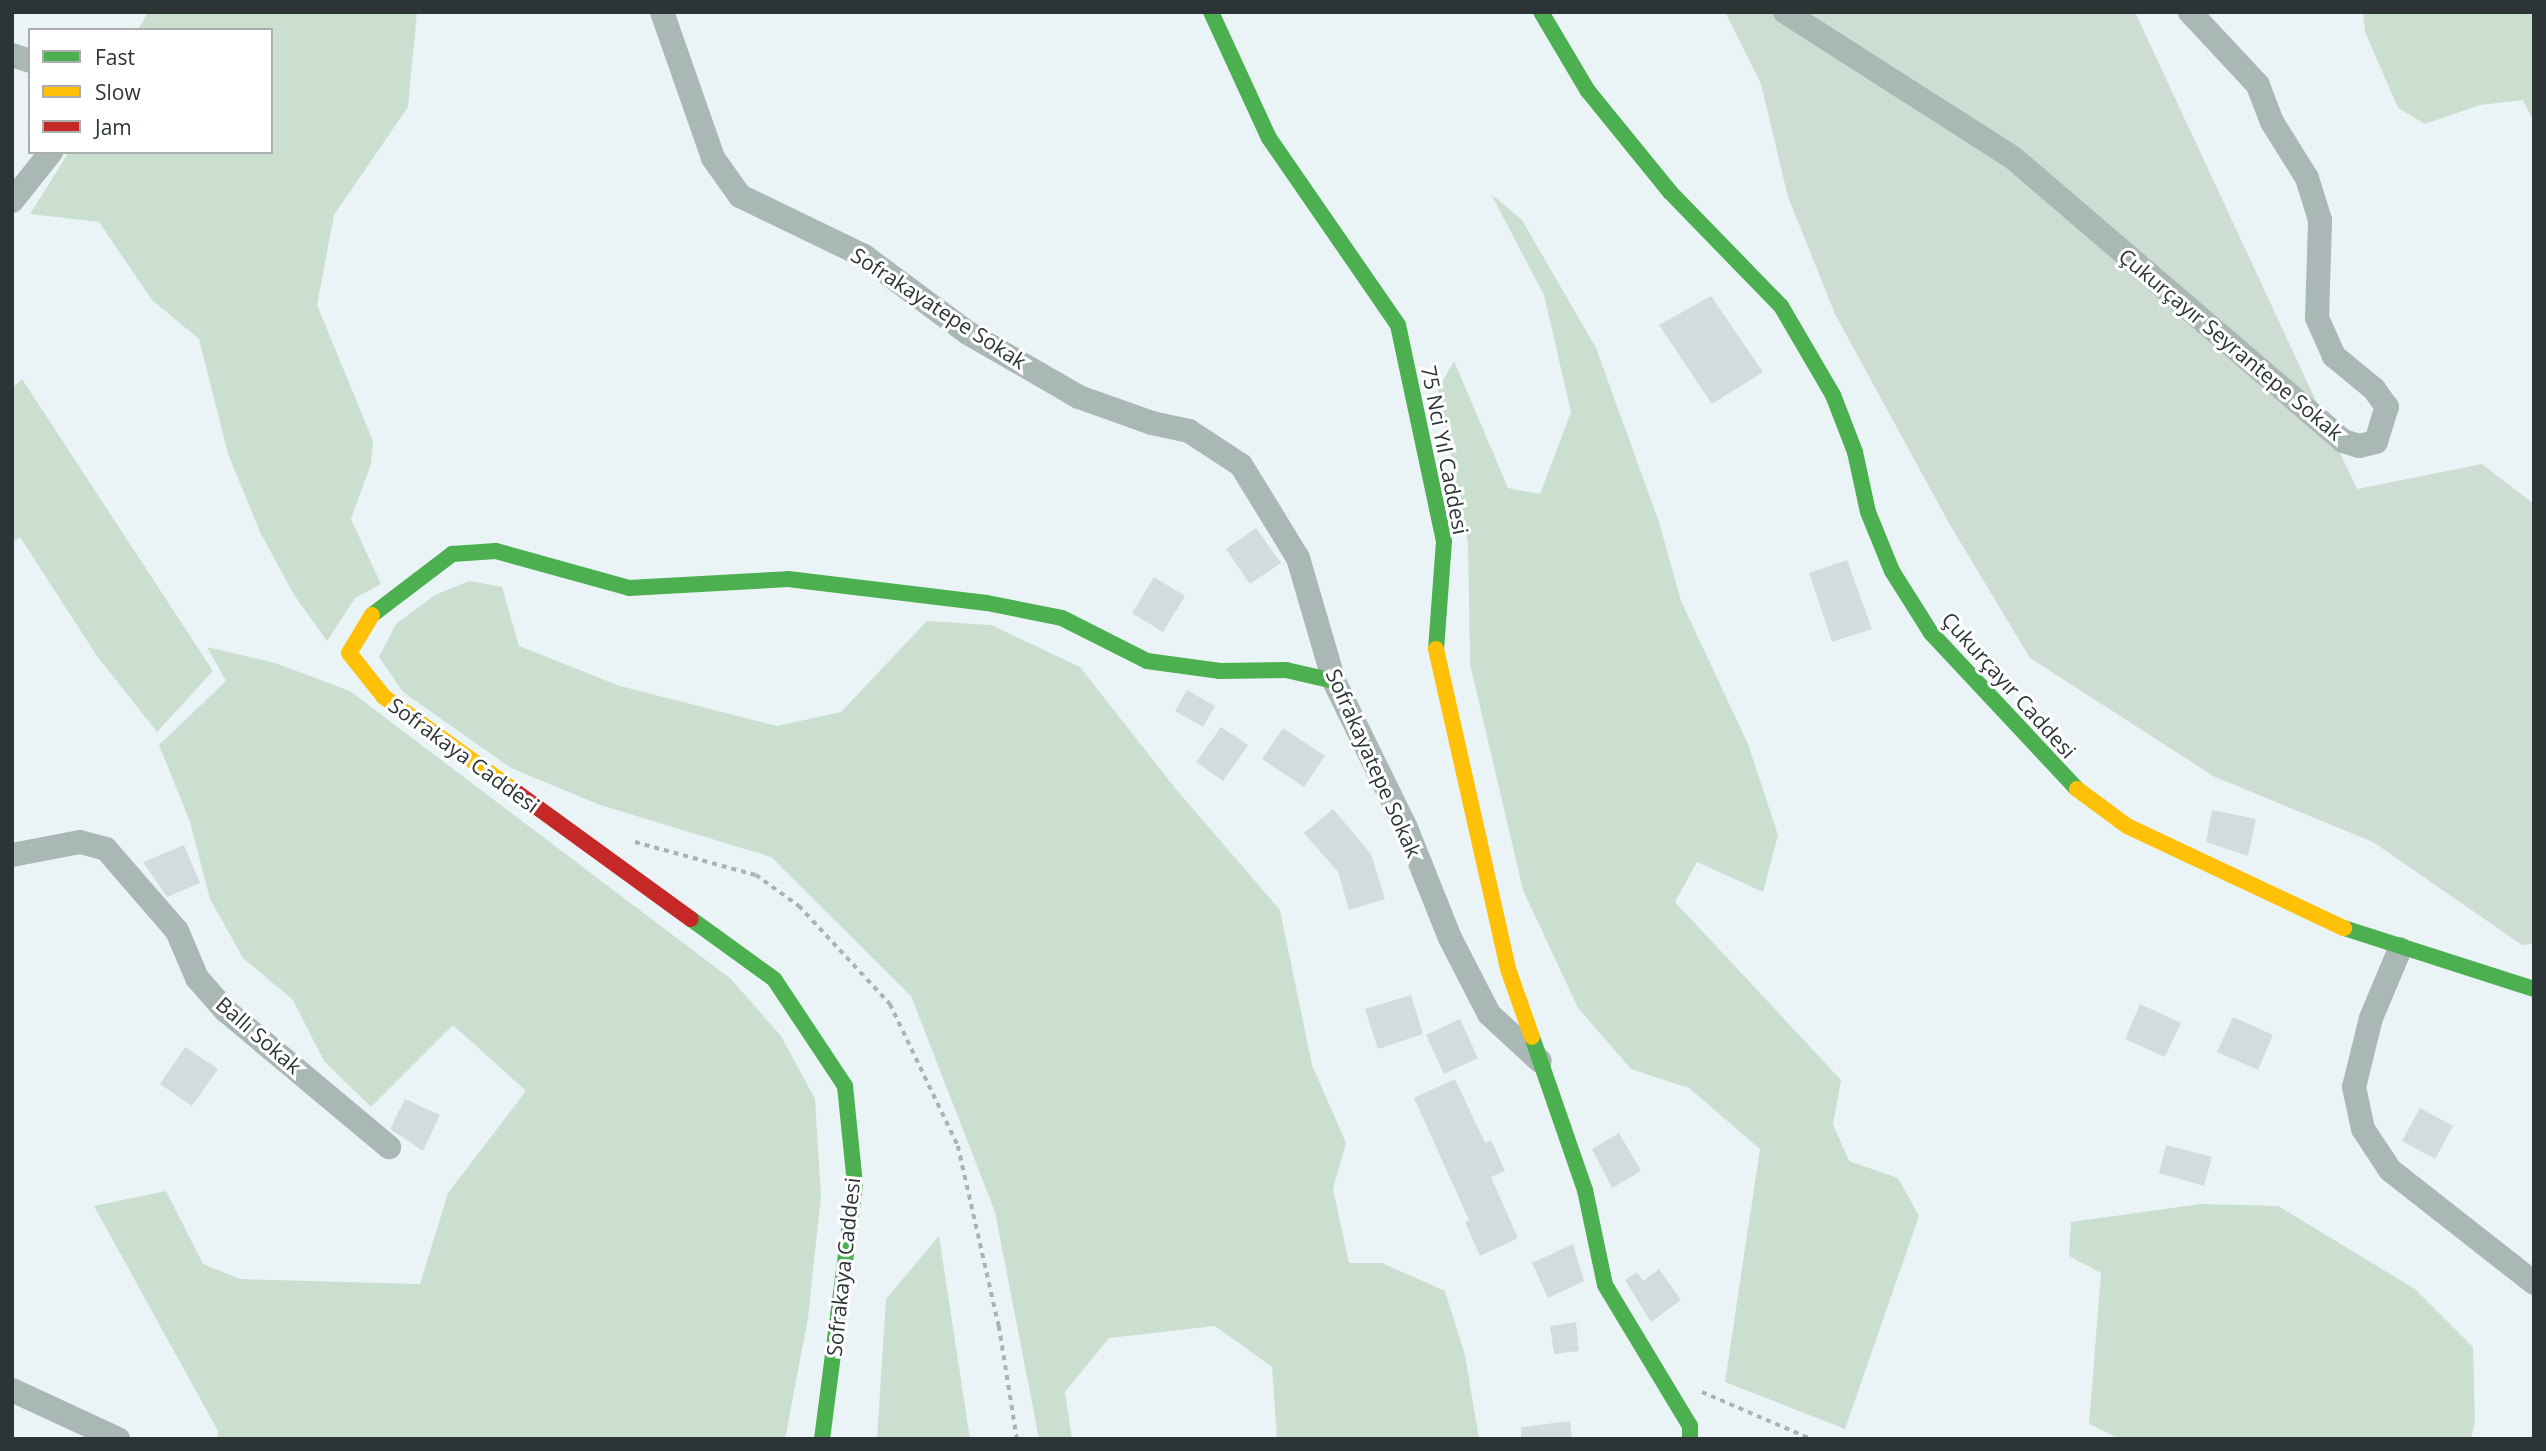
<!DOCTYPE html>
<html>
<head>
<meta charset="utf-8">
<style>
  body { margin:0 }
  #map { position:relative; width:2546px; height:1451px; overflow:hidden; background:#eaf4f6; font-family:"Open Sans",sans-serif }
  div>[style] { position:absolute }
  .green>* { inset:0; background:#ceddd3 }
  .forest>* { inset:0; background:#cbdfd1 }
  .building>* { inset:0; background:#d4dbde }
  .path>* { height:3.5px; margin-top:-1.75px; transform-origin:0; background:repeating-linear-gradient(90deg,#a9b3b1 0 5px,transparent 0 10px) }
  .street>* { height:24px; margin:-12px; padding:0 12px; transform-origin:12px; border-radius:12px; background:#a9b7b5 }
  .fast>* { height:16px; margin:-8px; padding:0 8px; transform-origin:8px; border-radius:8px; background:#4caf50 }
  .slow>* { height:16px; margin:-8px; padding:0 8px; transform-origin:8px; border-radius:8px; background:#ffc107 }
  .jam>* { height:16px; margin:-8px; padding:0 8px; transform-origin:8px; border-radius:8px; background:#c62828 }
  span { translate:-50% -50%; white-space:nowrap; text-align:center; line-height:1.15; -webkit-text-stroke:6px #fff; paint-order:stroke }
  .street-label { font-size:21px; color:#2d3435 }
  .frame { position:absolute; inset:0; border:14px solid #2d3435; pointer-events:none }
  .legend { position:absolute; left:28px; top:28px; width:245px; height:126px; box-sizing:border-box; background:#fff; border:2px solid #abaeae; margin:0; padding:9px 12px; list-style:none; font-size:21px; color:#2d3435 }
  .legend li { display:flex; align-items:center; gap:14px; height:35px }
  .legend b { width:35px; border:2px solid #abaeae }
</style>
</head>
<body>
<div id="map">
  <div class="green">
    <div style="clip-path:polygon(1725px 12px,2135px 12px,2357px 489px,2482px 464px,2534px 504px,2534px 944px,2522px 945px,2373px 842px,2215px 777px,2030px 658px,1950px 525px,1835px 314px,1788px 197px,1761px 84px)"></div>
  </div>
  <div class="forest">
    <div style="clip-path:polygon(148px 12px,417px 12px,408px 107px,334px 215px,317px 305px,373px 441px,371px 464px,351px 519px,381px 584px,355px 598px,327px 641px,294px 595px,261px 534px,228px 454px,199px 339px,152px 300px,99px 222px,30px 214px,69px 152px,271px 152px,271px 30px,138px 30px)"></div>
    <div style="clip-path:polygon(2363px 12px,2534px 12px,2534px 122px,2523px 100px,2480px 105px,2425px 124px,2398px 108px,2365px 32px)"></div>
    <div style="clip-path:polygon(1491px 194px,1522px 220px,1596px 348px,1659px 522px,1681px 601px,1748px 744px,1778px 835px,1763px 892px,1697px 862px,1675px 902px,1841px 1080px,1833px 1124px,1849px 1161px,1898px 1178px,1919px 1216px,1845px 1429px,1725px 1382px,1760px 1149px,1689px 1088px,1631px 1069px,1578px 1008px,1523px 890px,1470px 664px,1468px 544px,1438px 389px,1454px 361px,1508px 488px,1540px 494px,1571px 412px,1544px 295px)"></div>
    <div style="clip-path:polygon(22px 379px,213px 671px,157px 732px,97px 656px,20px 537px,12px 543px,12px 388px)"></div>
    <div style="clip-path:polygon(469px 581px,502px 587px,519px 646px,620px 686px,777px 726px,841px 712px,927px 621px,991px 625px,1080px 667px,1175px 788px,1280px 910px,1312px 1065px,1346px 1143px,1333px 1189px,1349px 1263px,1382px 1263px,1445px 1291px,1465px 1355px,1479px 1439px,1277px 1439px,1272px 1367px,1215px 1326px,1109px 1338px,1065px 1392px,1072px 1439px,1039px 1439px,995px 1212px,911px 996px,771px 857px,600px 805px,511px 768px,403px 692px,379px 657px,396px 624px,435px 595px)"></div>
    <div style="clip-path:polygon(207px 647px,275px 663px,350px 691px,731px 979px,781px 1036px,815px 1099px,821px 1196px,808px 1318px,785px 1439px,218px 1439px,218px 1431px,94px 1206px,166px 1191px,203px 1264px,240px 1279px,420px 1284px,448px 1193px,526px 1091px,453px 1025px,371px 1107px,324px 1061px,293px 1000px,243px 958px,210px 899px,190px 822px,159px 745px,226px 681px)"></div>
    <div style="clip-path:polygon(2201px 1204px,2278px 1206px,2415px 1289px,2473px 1347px,2475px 1421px,2471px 1439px,2120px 1439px,2089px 1424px,2101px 1273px,2069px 1256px,2071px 1222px)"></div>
    <div style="clip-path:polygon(939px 1236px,970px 1439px,877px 1439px,886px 1299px)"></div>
  </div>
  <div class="building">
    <div style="clip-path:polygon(1711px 296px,1763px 372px,1712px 404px,1659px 325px)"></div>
    <div style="clip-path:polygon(1256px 528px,1281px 563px,1250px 584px,1226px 549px)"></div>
    <div style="clip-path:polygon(1847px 560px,1872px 629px,1832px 642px,1809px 573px)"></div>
    <div style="clip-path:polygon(1154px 577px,1185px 596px,1163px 632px,1132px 613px)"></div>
    <div style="clip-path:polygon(1187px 690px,1215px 706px,1203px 727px,1175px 711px)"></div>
    <div style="clip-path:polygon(1221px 727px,1248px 745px,1223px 781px,1196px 762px)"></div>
    <div style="clip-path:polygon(1283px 728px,1325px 756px,1304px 787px,1262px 759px)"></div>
    <div style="clip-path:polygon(1333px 809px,1371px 854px,1385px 899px,1349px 910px,1338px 872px,1304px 833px)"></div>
    <div style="clip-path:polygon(2212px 810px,2256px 819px,2248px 856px,2206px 842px)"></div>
    <div style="clip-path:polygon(184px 845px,200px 883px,167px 897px,143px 862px)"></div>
    <div style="clip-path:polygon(1411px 995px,1423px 1034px,1378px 1049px,1365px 1009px)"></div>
    <div style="clip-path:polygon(2140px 1004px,2181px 1023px,2165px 1057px,2125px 1039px)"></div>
    <div style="clip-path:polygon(2233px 1017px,2273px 1035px,2258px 1070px,2217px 1052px)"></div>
    <div style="clip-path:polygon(1460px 1019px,1478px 1058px,1444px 1074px,1426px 1035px)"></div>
    <div style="clip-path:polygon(185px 1047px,218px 1069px,192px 1106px,160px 1084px)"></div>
    <div style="clip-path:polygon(1455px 1079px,1485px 1143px,1491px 1140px,1505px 1171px,1491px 1177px,1518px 1238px,1480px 1256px,1465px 1222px,1469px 1220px,1414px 1098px)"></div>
    <div style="clip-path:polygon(405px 1099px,440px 1115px,423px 1151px,390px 1129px)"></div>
    <div style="clip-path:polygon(2420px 1108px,2453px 1126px,2435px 1159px,2402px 1141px)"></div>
    <div style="clip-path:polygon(1619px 1133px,1641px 1171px,1612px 1188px,1592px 1149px)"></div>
    <div style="clip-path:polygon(2166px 1145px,2212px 1157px,2204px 1186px,2159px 1173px)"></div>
    <div style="clip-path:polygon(1573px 1244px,1584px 1281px,1548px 1298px,1532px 1263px)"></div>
    <div style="clip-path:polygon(1659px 1269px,1681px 1300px,1651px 1322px,1625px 1280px,1637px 1272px,1643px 1281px)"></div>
    <div style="clip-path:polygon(1576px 1322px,1579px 1351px,1554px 1354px,1550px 1326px)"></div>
    <div style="clip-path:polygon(1570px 1421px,1572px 1439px,1521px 1439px,1521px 1427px)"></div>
  </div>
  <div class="path">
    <div style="left:635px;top:842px;width:125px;rotate:15.3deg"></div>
    <div style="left:756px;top:875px;width:53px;rotate:35.8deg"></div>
    <div style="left:799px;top:906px;width:134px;rotate:47.1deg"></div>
    <div style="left:890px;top:1004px;width:157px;rotate:64.4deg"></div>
    <div style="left:958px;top:1146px;width:185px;rotate:77.2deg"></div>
    <div style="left:999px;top:1326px;width:114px;rotate:80.9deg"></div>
    <div style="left:1702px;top:1392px;width:119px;rotate:23.3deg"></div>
  </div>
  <div class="street">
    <div style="left:662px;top:12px;width:155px;rotate:70.7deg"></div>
    <div style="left:713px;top:158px;width:47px;rotate:54.6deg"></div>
    <div style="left:740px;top:196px;width:138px;rotate:25.8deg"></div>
    <div style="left:864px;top:256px;width:129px;rotate:36.5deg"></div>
    <div style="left:968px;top:333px;width:128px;rotate:30deg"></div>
    <div style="left:1079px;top:397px;width:77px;rotate:19.6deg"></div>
    <div style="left:1152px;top:423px;width:38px;rotate:12deg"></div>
    <div style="left:1189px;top:431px;width:62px;rotate:33.2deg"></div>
    <div style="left:1241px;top:465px;width:109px;rotate:58.5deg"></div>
    <div style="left:1298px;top:558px;width:128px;rotate:73.7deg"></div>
    <div style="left:1334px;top:681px;width:164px;rotate:63.9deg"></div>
    <div style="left:1406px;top:828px;width:118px;rotate:68.2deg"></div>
    <div style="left:1450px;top:938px;width:85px;rotate:62.8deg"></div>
    <div style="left:1489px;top:1014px;width:69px;rotate:42.7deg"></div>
    <div style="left:1785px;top:12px;width:269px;rotate:32.6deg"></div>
    <div style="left:2012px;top:157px;width:436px;rotate:40.6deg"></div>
    <div style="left:2343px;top:441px;width:17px;rotate:17deg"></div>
    <div style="left:2359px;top:446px;width:17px;rotate:-13deg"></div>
    <div style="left:2376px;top:442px;width:37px;rotate:-73deg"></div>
    <div style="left:2387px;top:407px;width:22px;rotate:-126deg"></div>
    <div style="left:2374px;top:389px;width:52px;rotate:-140.5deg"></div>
    <div style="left:2334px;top:356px;width:42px;rotate:-114.1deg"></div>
    <div style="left:2317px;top:318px;width:98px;rotate:-88.2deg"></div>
    <div style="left:2320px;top:220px;width:44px;rotate:-107.2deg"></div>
    <div style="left:2307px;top:178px;width:66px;rotate:-122deg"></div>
    <div style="left:2272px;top:122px;width:40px;rotate:-111deg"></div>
    <div style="left:2258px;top:85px;width:100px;rotate:-133deg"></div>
    <div style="left:12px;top:55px;width:19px;rotate:18deg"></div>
    <div style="left:12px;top:201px;width:63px;rotate:-51.5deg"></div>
    <div style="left:12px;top:855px;width:69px;rotate:-10.8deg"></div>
    <div style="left:80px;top:842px;width:27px;rotate:15deg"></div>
    <div style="left:106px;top:849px;width:108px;rotate:49.1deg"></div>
    <div style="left:177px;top:931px;width:51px;rotate:66.9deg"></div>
    <div style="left:197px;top:978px;width:43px;rotate:48.8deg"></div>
    <div style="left:225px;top:1010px;width:214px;rotate:39.9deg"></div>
    <div style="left:2400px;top:949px;width:75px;rotate:112.8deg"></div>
    <div style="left:2371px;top:1018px;width:71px;rotate:103.8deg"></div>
    <div style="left:2354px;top:1087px;width:43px;rotate:77.9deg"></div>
    <div style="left:2363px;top:1129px;width:49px;rotate:56.6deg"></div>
    <div style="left:2390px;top:1170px;width:183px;rotate:38.1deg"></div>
    <div style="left:12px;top:1390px;width:117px;rotate:24.8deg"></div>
  </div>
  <div class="fast">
    <div style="left:1211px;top:12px;width:139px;rotate:65.3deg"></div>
    <div style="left:1269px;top:138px;width:227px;rotate:55.4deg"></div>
    <div style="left:1398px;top:325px;width:221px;rotate:78deg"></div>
    <div style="left:1444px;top:541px;width:108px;rotate:94.2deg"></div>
    <div style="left:1541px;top:12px;width:92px;rotate:59.3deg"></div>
    <div style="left:1588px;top:91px;width:130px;rotate:50.9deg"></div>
    <div style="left:1670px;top:192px;width:159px;rotate:45.8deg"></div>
    <div style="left:1781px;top:306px;width:103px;rotate:59.7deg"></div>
    <div style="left:1833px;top:395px;width:61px;rotate:68.9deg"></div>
    <div style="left:1855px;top:452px;width:61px;rotate:77.8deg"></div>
    <div style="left:1868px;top:512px;width:64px;rotate:67.9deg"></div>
    <div style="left:1892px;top:571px;width:73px;rotate:57.8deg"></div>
    <div style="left:1931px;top:633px;width:214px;rotate:46.9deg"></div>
    <div style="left:372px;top:615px;width:101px;rotate:-37.3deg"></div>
    <div style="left:452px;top:554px;width:44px;rotate:-3.9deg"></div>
    <div style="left:496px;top:551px;width:138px;rotate:15.5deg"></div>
    <div style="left:629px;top:588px;width:159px;rotate:-3.2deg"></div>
    <div style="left:788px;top:579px;width:200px;rotate:6.9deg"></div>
    <div style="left:987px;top:603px;width:76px;rotate:11.3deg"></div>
    <div style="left:1062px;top:618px;width:95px;rotate:26.8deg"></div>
    <div style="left:1147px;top:661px;width:74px;rotate:7.8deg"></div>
    <div style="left:1220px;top:671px;width:66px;rotate:-0.9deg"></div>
    <div style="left:1286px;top:670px;width:49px;rotate:12.9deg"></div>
    <div style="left:691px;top:919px;width:102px;rotate:35.9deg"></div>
    <div style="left:774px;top:979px;width:128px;rotate:56.4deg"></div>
    <div style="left:845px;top:1086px;width:100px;rotate:84.2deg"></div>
    <div style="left:855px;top:1185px;width:256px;rotate:97.4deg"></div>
    <div style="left:2344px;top:928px;width:200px;rotate:17.8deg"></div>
    <div style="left:1532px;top:1037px;width:162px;rotate:70.9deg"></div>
    <div style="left:1585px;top:1190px;width:97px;rotate:78.1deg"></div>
    <div style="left:1605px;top:1285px;width:165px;rotate:58.9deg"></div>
    <div style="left:1690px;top:1426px;width:13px;rotate:90deg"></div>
  </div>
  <div class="slow">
    <div style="left:372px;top:615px;width:44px;rotate:121.2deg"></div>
    <div style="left:349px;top:653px;width:56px;rotate:51.5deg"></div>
    <div style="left:384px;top:697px;width:163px;rotate:35.7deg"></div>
    <div style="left:1436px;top:649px;width:328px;rotate:77.3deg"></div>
    <div style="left:1508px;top:969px;width:72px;rotate:70.6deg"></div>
    <div style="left:2077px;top:789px;width:62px;rotate:36.5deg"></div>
    <div style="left:2127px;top:826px;width:240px;rotate:25.2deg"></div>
  </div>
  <div class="jam">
    <div style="left:516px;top:792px;width:216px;rotate:36deg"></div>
  </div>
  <div class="street-label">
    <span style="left:939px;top:308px;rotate:33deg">Sofrakayatepe Sokak</span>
    <span style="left:2231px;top:344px;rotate:40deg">Çukurçayır Seyrantepe Sokak</span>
    <span style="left:1445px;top:450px;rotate:79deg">75 Nci Yıl Caddesi</span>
    <span style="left:2009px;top:685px;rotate:48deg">Çukurçayır Caddesi</span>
    <span style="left:464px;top:755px;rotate:36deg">Sofrakaya Caddesi</span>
    <span style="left:1374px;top:763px;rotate:66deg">Sofrakayatepe Sokak</span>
    <span style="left:259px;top:1035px;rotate:41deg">Ballı Sokak</span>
    <span style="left:843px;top:1267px;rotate:-84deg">Sofrakaya Caddesi</span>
  </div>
  <div class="frame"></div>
  <ul class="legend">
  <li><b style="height:9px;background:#4caf50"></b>Fast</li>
  <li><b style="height:9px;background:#ffc107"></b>Slow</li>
  <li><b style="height:9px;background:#c62828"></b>Jam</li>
  </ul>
</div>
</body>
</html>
